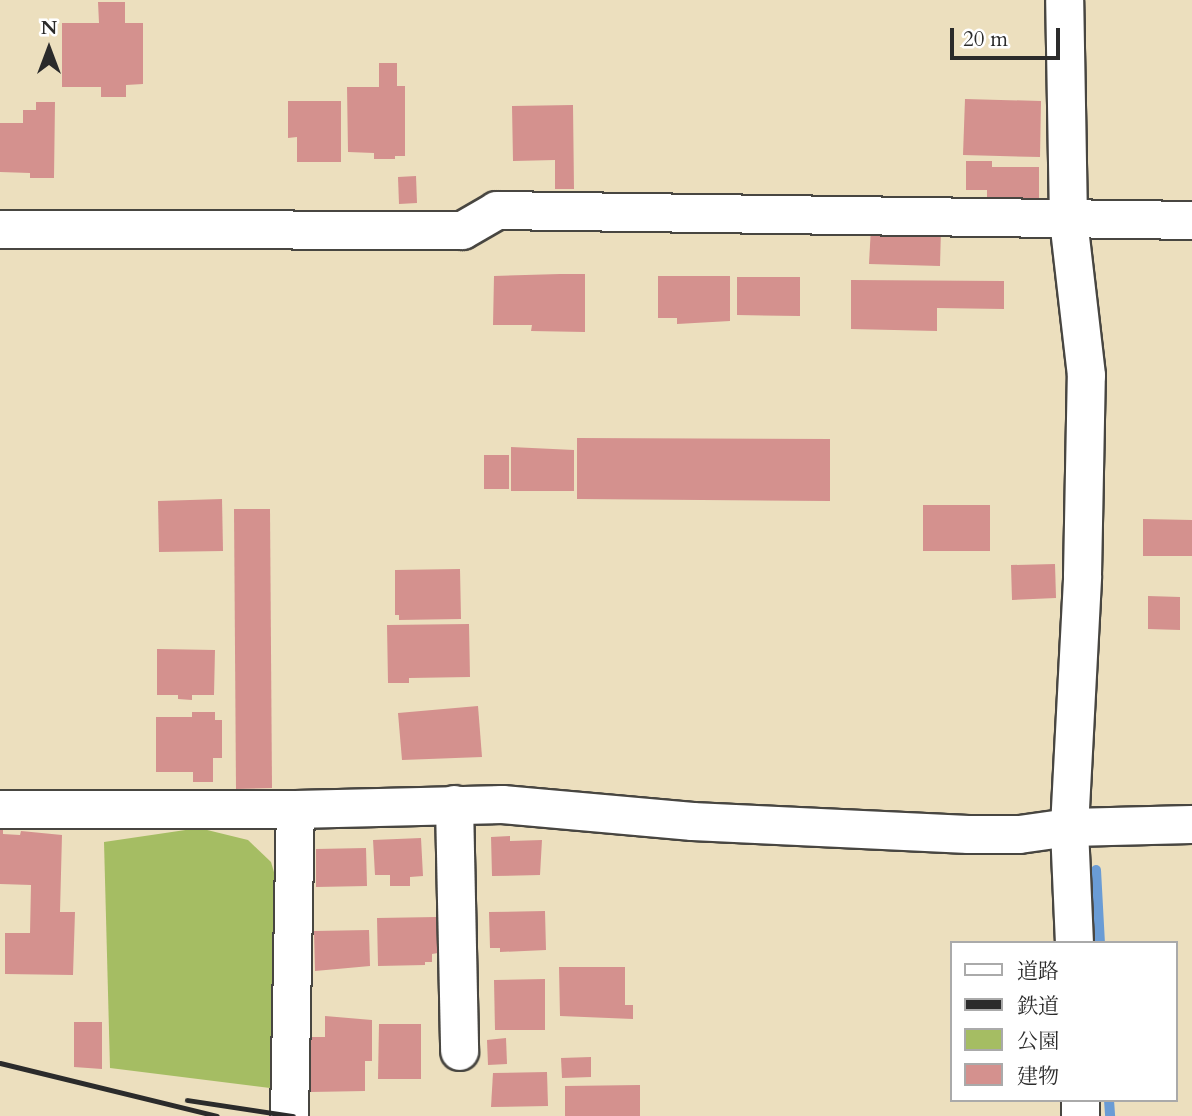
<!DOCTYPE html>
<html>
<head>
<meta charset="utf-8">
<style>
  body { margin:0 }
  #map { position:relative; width:1192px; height:1116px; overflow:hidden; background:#ecdfbe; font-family:Cardo,"Noto Serif JP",serif }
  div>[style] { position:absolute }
  .green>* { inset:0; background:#a5bd63 }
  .stream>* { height:10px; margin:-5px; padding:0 5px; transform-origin:5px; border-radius:5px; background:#6a9cd5 }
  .building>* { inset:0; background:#d4918e }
  .roads { filter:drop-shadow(2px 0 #484641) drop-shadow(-2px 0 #484641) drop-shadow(0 2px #484641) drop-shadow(0 -2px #484641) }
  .minor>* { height:37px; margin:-18.5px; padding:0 18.5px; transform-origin:18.5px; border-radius:18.5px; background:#fff }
  .rail>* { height:5px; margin:-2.5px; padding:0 2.5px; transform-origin:2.5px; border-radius:2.5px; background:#2b2b2b }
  span { translate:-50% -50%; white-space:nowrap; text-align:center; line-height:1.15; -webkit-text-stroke:7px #fff; paint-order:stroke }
  .legend { position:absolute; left:950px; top:941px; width:228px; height:161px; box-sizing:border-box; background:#fff; border:2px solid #aaa; margin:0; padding:9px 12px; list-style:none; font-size:21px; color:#2b2b2b }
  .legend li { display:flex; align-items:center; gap:14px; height:35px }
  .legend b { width:35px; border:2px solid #aaa }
  .north { position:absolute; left:14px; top:14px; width:70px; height:70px; -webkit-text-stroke:5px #fff; paint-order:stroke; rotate:0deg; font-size:19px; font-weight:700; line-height:28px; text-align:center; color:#2b2b2b }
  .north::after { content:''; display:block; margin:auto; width:24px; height:32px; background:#2b2b2b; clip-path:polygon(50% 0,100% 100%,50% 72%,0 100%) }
  .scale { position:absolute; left:950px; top:28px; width:110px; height:32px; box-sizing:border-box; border:4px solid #2b2b2b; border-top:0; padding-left:9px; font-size:21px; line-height:24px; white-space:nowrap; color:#2b2b2b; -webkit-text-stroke:5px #fff; paint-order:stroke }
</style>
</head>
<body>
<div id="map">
  <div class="green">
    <div style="clip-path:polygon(199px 828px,248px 840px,271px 862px,279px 889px,270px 1088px,110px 1068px,104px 842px)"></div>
  </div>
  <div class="stream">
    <div style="left:1096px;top:870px;width:73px;rotate:86.9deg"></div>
    <div style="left:1109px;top:1100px;width:16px;rotate:86deg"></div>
  </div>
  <div class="building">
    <div style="clip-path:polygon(98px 2px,125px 2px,125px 23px,143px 23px,143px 84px,126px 85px,126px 97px,101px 97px,101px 87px,62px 87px,62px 23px,99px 23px)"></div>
    <div style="clip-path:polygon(379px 63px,397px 63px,397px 86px,405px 86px,405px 156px,395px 156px,395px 159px,374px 159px,374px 153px,348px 152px,347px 87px,379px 87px)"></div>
    <div style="clip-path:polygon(965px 99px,1041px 101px,1040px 157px,963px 155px)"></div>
    <div style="clip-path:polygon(288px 101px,341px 101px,341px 162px,297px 162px,297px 137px,288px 138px)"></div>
    <div style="clip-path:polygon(36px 102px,55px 102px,54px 178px,30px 178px,30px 173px,0 172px,0 123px,23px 123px,23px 110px,36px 110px)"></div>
    <div style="clip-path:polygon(573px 105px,574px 189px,555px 189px,555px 160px,513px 161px,512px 106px)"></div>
    <div style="clip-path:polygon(966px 161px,992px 161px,992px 167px,1039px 167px,1039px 208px,987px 208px,987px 190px,966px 190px)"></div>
    <div style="clip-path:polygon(416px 176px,417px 203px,399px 204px,398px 177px)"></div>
    <div style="clip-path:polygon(871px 227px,941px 229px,940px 266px,869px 264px)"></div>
    <div style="clip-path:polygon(560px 274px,585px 274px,585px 332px,531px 331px,532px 325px,493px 325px,494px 276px)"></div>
    <div style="clip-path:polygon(658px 276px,730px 276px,730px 321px,677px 324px,677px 318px,658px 318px)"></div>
    <div style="clip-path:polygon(737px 277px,800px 277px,800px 316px,737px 315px)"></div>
    <div style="clip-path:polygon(851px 280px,1004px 281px,1004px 309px,937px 308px,937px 331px,851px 329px)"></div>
    <div style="clip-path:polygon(577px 438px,830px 439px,830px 501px,577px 499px)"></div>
    <div style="clip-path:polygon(511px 447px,574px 450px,574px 491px,511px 491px)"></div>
    <div style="clip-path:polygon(484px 455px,509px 455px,509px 489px,484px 489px)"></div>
    <div style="clip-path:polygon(222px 499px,223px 551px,159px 552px,158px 501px)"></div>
    <div style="clip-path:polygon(923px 505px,990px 505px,990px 551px,923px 551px)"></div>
    <div style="clip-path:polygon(234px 509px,270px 509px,272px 788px,236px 789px)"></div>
    <div style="clip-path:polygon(1143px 519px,1192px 520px,1192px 556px,1143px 556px)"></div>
    <div style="clip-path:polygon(1055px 564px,1056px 598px,1012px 600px,1011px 565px)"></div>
    <div style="clip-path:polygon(460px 569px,461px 619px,399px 620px,399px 615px,395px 615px,395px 570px)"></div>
    <div style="clip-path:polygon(1148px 596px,1180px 597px,1180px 630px,1148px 629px)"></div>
    <div style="clip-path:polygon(469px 624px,470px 677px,409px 678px,409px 683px,388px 683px,387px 625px)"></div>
    <div style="clip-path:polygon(157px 649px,215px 650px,214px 695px,192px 695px,192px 700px,178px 699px,178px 695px,157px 695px)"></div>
    <div style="clip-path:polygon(478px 706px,482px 757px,402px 760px,398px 713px)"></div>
    <div style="clip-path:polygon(192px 712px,215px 712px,215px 720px,222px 720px,222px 758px,213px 758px,213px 782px,193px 782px,193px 772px,156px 772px,156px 717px,192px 717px)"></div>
    <div style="clip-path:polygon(0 823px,3px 823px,3px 834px,20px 835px,21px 831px,62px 835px,60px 912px,75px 912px,73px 975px,5px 974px,5px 933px,30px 933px,31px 885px,0 884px)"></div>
    <div style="clip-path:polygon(510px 836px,510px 841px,542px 840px,540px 875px,492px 876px,491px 837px)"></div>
    <div style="clip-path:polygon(421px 838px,423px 876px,410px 877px,410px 886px,390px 886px,390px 875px,375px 875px,373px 840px)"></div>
    <div style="clip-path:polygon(366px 848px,367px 886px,316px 887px,316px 849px)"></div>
    <div style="clip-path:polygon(545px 911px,546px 950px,500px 952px,500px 948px,490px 948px,489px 912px)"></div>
    <div style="clip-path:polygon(437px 917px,438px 953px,432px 954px,432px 962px,425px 962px,425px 965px,378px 966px,377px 918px)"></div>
    <div style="clip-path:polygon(369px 930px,370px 966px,315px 971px,314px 931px)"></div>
    <div style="clip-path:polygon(559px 967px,625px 967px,625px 1005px,633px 1005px,633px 1019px,560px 1016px)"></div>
    <div style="clip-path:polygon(545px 979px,545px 1030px,495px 1030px,494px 980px)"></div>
    <div style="clip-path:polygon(325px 1016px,372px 1020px,372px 1061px,365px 1061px,365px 1091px,311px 1092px,310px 1037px,325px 1037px)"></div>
    <div style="clip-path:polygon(74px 1022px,102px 1022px,102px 1069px,74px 1067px)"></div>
    <div style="clip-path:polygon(379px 1024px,421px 1024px,421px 1079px,378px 1079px)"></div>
    <div style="clip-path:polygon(506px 1038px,507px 1064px,488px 1065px,487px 1040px)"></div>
    <div style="clip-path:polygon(591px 1057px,591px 1077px,562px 1078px,561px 1058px)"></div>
    <div style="clip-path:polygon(547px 1072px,548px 1106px,491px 1107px,493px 1073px)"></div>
    <div style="clip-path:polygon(640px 1085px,640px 1116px,565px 1116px,565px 1086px)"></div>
  </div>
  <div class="roads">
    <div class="minor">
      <div style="left:0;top:229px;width:462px;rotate:0.1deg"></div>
      <div style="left:462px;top:230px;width:39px;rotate:-30deg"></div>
      <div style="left:496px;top:210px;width:696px;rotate:0.82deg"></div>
      <div style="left:454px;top:804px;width:247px;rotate:88.8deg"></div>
      <div style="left:0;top:809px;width:295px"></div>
      <div style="left:295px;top:809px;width:207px;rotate:-1.4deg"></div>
      <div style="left:502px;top:804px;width:191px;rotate:5.1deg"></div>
      <div style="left:692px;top:821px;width:276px;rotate:2.7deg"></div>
      <div style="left:968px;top:834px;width:51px"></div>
      <div style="left:1019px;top:834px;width:50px;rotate:-8deg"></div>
      <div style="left:1069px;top:827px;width:252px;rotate:-87deg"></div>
      <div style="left:1082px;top:575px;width:200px;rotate:-88.9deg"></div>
      <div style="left:1086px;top:375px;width:157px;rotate:-96.6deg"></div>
      <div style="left:1068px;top:219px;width:219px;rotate:-91deg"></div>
      <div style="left:1074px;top:943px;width:116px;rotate:-92.5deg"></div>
      <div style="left:1069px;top:827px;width:123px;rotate:-1.4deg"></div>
      <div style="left:1080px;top:1100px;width:16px;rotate:90deg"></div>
      <div style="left:289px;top:1116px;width:307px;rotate:-88.9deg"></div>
    </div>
  </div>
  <div class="rail">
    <div style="left:0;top:1063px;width:223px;rotate:13.7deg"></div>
    <div style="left:187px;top:1100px;width:107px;rotate:8.6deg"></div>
  </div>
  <ul class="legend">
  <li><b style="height:9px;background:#fff"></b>道路</li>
  <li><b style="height:9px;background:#2b2b2b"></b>鉄道</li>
  <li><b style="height:19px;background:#a5bd63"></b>公園</li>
  <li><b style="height:19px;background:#d4918e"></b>建物</li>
  </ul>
  <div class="north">N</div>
  <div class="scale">20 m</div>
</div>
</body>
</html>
